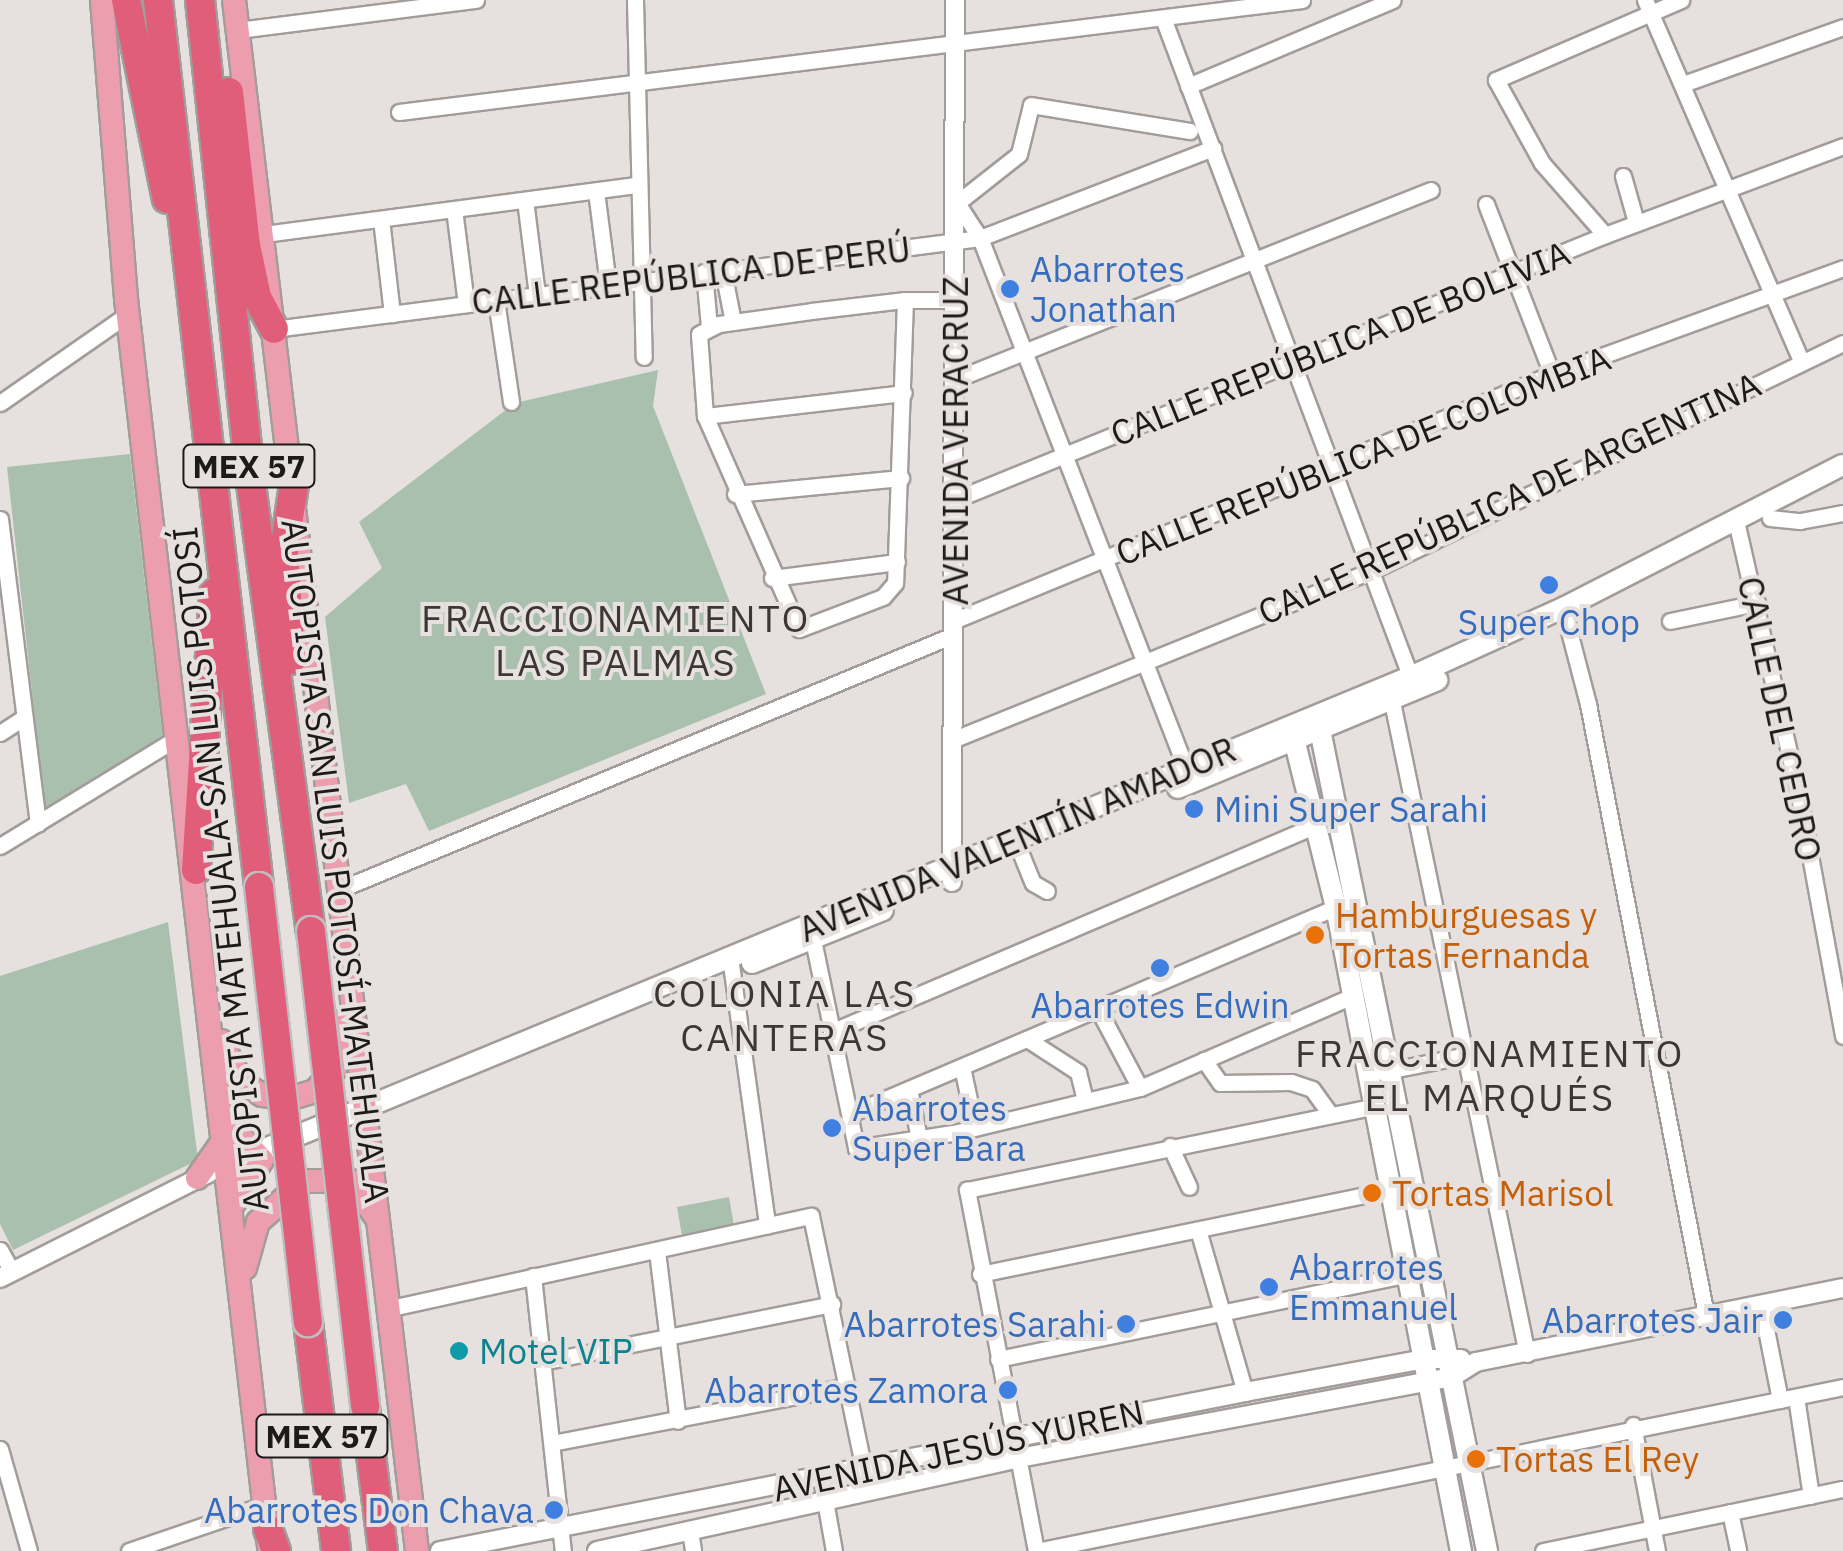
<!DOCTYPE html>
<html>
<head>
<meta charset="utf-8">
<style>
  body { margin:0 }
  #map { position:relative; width:1843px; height:1551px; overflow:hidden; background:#e6e0de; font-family:"IBM Plex Sans",sans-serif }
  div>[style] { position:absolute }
  .green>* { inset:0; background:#aac0ae }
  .roads { filter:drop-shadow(2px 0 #a29c9a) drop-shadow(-2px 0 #a29c9a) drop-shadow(0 2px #a29c9a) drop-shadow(0 -2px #a29c9a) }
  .minor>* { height:15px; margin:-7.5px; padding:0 7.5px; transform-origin:7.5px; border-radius:7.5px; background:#fff }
  .tertiary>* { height:18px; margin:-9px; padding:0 9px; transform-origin:9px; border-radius:9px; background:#fff }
  .secondary>* { height:20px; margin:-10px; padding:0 10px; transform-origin:10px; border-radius:10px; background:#fff }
  .primary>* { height:22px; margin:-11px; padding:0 11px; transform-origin:11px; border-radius:11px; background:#ec9eaf }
  .motorway>* { height:28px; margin:-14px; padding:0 14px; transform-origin:14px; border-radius:14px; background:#e05e7a }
  .bridges { filter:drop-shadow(2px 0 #c0bfbf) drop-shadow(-2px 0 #c0bfbf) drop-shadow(0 2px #c0bfbf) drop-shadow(0 -2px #c0bfbf) }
  .motorway-bridge>* { height:28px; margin:-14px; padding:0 14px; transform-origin:14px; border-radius:14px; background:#e05e7a }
  .dots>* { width:28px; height:28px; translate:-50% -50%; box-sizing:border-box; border:5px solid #e6e0de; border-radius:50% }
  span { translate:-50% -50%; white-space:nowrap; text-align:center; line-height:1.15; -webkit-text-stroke:8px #e6e0de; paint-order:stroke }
  .shield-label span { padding:2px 8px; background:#e6e0de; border:2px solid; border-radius:8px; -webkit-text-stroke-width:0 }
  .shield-label { font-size:32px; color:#1d1b1a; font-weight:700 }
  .shop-label { font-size:35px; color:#366cbe }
  .left { translate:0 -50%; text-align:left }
  .right { translate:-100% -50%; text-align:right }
  .street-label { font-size:35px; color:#1d1b1a }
  .food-label { font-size:35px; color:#c56008 }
  .culture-label { font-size:35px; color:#0d838f }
  .neighbourhood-label { font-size:38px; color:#3c3735; letter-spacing:2.5px }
</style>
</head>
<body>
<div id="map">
  <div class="green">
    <div style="clip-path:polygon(658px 370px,653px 406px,766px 694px,429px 831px,406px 784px,349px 803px,325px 617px,382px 568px,359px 522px,515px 403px)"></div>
    <div style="clip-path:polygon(130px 454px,163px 739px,45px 810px,7px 467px)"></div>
    <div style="clip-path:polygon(168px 922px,198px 1160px,13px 1250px,0 1224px,0 976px)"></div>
    <div style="clip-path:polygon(729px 1197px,734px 1226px,682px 1236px,677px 1207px)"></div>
  </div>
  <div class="roads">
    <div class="minor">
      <div style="left:635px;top:0;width:357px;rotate:88.6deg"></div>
      <div style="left:1645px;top:0;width:393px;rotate:66.6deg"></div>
      <div style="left:1163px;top:18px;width:714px;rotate:69.41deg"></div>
      <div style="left:238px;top:30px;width:240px;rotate:-7.2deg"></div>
      <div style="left:1683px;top:84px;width:170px;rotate:-19.6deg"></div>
      <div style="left:1188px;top:86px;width:222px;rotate:-22.8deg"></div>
      <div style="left:399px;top:112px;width:910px;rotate:-7.07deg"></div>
      <div style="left:1623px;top:176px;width:48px;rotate:74.2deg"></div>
      <div style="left:596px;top:191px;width:95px;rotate:82.7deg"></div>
      <div style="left:525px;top:200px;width:96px;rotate:82.8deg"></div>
      <div style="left:1486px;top:204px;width:182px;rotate:68.8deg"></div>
      <div style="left:454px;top:209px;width:96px;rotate:82.8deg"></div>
      <div style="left:381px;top:219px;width:96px;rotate:83.4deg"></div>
      <div style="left:264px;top:234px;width:377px;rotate:-7.5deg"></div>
      <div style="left:1605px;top:235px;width:96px;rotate:-131.2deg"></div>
      <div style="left:1542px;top:163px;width:95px;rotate:-119deg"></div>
      <div style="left:1496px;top:80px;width:202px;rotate:-23.4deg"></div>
      <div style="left:723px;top:271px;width:52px;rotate:78.9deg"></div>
      <div style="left:704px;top:272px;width:55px;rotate:84.8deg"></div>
      <div style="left:496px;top:300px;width:103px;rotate:81.6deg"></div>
      <div style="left:905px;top:300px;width:283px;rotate:92deg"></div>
      <div style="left:895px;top:583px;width:18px;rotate:131deg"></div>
      <div style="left:883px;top:597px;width:90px;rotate:159.1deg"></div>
      <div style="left:799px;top:629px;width:233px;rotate:-113.8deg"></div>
      <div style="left:705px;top:416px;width:82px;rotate:-94.2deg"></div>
      <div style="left:699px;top:334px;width:22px;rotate:-27deg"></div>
      <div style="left:719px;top:324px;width:93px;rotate:-8deg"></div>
      <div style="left:811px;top:311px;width:95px;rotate:-6.7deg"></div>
      <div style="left:905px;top:300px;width:52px"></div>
      <div style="left:274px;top:329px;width:712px;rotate:-7.34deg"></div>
      <div style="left:980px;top:238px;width:250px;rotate:-21.1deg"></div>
      <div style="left:956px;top:379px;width:511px;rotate:-21.7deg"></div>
      <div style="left:0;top:403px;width:156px;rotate:-34.8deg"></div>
      <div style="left:705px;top:416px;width:200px;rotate:-6.6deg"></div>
      <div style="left:735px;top:494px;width:167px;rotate:-5.5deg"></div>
      <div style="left:954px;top:500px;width:703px;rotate:-22.15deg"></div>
      <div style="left:1605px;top:235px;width:254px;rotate:-20.5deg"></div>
      <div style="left:1770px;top:518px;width:30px;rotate:6deg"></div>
      <div style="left:1800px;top:521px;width:44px;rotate:-10.5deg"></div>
      <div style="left:0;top:519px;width:307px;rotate:82.9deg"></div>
      <div style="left:1736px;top:521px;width:287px;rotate:77.1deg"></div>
      <div style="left:1800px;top:801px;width:239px;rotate:79.6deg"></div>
      <div style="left:772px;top:578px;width:126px;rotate:-7.3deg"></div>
      <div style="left:1563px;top:608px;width:99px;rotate:75.4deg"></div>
      <div style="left:1588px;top:704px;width:622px;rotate:79.07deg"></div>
      <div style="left:953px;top:621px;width:648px;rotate:-22.41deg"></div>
      <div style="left:1552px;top:374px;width:310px;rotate:-20deg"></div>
      <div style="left:1670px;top:621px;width:89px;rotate:-11.7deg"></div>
      <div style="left:1390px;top:692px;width:676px;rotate:78.31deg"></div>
      <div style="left:0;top:733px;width:27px;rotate:-33deg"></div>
      <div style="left:952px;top:740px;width:452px;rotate:-22deg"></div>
      <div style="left:1371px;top:571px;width:524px;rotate:-25.78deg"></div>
      <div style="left:1190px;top:779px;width:580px;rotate:-111.21deg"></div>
      <div style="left:980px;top:238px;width:42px;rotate:-123.3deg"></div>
      <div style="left:957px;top:203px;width:79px;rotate:-38.3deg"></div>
      <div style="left:1019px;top:154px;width:50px;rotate:-76.2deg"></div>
      <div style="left:1031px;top:105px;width:161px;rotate:9.3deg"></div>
      <div style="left:0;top:846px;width:207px;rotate:-31.4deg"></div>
      <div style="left:1021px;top:854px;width:31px;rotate:68deg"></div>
      <div style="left:1033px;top:883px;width:16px;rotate:30deg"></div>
      <div style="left:336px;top:891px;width:668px;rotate:-22.53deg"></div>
      <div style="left:811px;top:930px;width:223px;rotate:78.3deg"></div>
      <div style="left:856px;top:1148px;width:103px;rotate:-8.9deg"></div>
      <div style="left:958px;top:1132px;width:187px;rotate:-13.6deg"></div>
      <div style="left:1140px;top:1088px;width:232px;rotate:-23.4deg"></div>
      <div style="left:730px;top:957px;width:271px;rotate:82.1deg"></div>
      <div style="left:1098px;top:1009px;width:89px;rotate:62deg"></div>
      <div style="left:831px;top:1032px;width:525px;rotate:-23.1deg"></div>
      <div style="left:1027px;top:1039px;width:61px;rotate:32.9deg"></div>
      <div style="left:1078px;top:1072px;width:29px;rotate:76deg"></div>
      <div style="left:1204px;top:1060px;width:28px;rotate:55deg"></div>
      <div style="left:1220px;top:1083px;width:71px;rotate:-0.8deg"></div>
      <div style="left:1291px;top:1082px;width:22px;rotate:18deg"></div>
      <div style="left:1312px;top:1089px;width:31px;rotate:54deg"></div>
      <div style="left:962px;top:1067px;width:43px;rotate:77.9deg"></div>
      <div style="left:1382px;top:1072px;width:82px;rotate:-11.3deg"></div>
      <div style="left:909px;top:1089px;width:50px;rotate:78.5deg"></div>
      <div style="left:850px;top:1114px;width:534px;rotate:-23.06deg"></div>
      <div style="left:1170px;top:1146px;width:45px;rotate:65.1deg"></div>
      <div style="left:1199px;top:1233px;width:166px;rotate:73.9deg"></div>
      <div style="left:0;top:1250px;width:25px;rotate:61deg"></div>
      <div style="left:657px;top:1251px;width:171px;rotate:83deg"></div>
      <div style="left:980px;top:1274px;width:419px;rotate:-11.6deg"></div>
      <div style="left:533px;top:1276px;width:277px;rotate:83.8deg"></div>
      <div style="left:1761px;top:1304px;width:98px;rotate:78.8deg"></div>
      <div style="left:391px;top:1308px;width:430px;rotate:-12.4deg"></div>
      <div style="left:811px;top:1216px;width:258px;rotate:78.2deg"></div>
      <div style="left:998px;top:1359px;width:419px;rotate:-11.7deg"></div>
      <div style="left:542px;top:1362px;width:296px;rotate:-11.3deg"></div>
      <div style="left:1796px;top:1397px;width:100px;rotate:81.4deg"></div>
      <div style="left:1633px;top:1425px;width:128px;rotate:79.2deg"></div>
      <div style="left:552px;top:1443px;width:301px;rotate:-10.9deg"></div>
      <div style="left:0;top:1449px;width:106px;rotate:74.1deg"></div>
      <div style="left:821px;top:1478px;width:74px;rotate:79.9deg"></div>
      <div style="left:1730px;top:1512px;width:40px;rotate:78deg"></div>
      <div style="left:690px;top:1531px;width:20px;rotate:81deg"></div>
      <div style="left:129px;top:1551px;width:145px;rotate:-18.9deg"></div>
      <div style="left:1036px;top:1551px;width:823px;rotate:-11.49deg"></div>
      <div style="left:1036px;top:1551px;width:368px;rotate:-100.8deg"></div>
      <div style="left:967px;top:1190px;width:417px;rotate:-11.6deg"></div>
      <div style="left:1543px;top:1551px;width:306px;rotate:-11.7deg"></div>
    </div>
    <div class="tertiary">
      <div style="left:952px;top:882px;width:882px;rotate:-89.81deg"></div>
      <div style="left:0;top:1278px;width:234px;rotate:-26.7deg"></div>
      <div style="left:440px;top:1551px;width:821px;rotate:-11.17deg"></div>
      <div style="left:1245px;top:1392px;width:182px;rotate:-10.4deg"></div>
      <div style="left:1424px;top:1359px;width:37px"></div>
      <div style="left:597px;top:1551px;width:427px;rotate:-12.4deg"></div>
      <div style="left:1014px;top:1459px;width:446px;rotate:-10.6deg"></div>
      <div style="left:1452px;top:1377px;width:28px;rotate:-32deg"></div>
      <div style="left:1476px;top:1362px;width:374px;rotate:-11.4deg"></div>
    </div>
    <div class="secondary">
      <div style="left:1318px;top:720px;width:848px;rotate:78.5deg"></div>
      <div style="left:1292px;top:731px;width:181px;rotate:76deg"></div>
      <div style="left:1336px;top:907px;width:656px;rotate:79.02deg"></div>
      <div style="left:1178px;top:788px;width:281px;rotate:-22.6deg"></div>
      <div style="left:752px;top:963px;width:141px;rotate:-22deg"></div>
      <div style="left:226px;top:1165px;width:1281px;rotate:-22.4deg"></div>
      <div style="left:1410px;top:677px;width:168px;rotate:-24.3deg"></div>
      <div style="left:1563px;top:608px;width:314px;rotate:-27.1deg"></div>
    </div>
    <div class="primary">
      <div style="left:102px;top:0;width:300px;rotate:85.4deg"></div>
      <div style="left:126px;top:299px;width:1256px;rotate:83.46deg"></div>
      <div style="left:234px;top:0;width:1562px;rotate:83.27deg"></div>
      <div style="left:221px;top:1041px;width:47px;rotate:63.4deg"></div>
      <div style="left:242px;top:1083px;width:23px;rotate:31deg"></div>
      <div style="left:262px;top:1095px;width:30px;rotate:6deg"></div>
      <div style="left:292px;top:1098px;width:24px;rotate:-17deg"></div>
      <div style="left:315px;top:1091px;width:30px;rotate:-48deg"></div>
      <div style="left:335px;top:1069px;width:54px;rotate:-76deg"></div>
      <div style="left:220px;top:1114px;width:62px;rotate:47.6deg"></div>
      <div style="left:262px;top:1160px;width:55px;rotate:123.1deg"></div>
      <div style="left:197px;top:1178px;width:45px;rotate:-54.9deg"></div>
      <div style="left:245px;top:1268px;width:48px;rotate:-74.2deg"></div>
      <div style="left:258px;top:1222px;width:62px;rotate:-41.7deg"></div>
      <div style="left:304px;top:1181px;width:47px"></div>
      <div style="left:351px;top:1181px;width:44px;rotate:55.2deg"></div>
    </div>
    <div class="motorway">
      <div style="left:126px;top:0;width:203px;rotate:78.4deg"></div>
      <div style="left:158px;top:0;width:893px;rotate:83.5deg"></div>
      <div style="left:200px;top:0;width:487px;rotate:84deg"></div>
      <div style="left:251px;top:484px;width:451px;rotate:82.4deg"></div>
      <div style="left:229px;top:92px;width:154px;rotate:83.7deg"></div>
      <div style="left:246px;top:245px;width:53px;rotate:78.1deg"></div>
      <div style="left:257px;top:297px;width:36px;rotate:62deg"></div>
      <div style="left:291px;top:660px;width:109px;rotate:-93.7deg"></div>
      <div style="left:284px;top:551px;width:67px;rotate:-81.4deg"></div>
      <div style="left:196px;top:870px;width:277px;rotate:-86.3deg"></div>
      <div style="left:308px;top:1322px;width:231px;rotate:83deg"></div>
      <div style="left:365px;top:1407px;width:145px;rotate:82.9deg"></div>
      <div style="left:268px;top:1529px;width:23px;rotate:70deg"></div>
    </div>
  </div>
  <div class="bridges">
    <div class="motorway-bridge">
      <div style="left:259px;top:887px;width:438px;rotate:83.6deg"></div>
      <div style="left:311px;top:931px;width:479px;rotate:83.5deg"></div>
    </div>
  </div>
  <div class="dots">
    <div style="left:1010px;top:289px;background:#3f7fe0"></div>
    <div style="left:1549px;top:585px;background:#3f7fe0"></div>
    <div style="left:1194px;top:809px;background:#3f7fe0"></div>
    <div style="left:1315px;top:935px;background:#e8710a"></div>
    <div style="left:1160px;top:968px;background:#3f7fe0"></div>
    <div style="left:832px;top:1128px;background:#3f7fe0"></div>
    <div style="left:1372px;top:1193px;background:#e8710a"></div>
    <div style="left:1269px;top:1287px;background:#3f7fe0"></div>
    <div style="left:1783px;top:1320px;background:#3f7fe0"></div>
    <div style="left:1126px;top:1324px;background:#3f7fe0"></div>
    <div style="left:459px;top:1351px;background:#0f9aa8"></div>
    <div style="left:1008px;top:1390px;background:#3f7fe0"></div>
    <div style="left:1476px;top:1459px;background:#e8710a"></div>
    <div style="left:554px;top:1510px;background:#3f7fe0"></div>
  </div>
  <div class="shield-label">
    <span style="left:249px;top:466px">MEX 57</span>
    <span style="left:322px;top:1436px">MEX 57</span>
  </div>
  <div class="shop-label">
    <span class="left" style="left:1030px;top:289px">Abarrotes<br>Jonathan</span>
    <span style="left:1549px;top:622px">Super Chop</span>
    <span class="left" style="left:1214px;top:809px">Mini Super Sarahi</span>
    <span style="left:1160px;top:1005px">Abarrotes Edwin</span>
    <span class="left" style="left:852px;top:1128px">Abarrotes<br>Super Bara</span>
    <span class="left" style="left:1289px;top:1287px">Abarrotes<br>Emmanuel</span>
    <span class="right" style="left:1763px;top:1320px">Abarrotes Jair</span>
    <span class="right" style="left:1106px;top:1324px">Abarrotes Sarahi</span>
    <span class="right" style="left:988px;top:1390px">Abarrotes Zamora</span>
    <span class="right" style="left:534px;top:1510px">Abarrotes Don Chava</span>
  </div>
  <div class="street-label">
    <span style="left:691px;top:275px;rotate:-7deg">CALLE REPÚBLICA DE PERÚ</span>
    <span style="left:1340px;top:343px;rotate:-22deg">CALLE REPÚBLICA DE BOLIVIA</span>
    <span style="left:955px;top:441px;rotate:-90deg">AVENIDA VERACRUZ</span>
    <span style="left:1363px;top:455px;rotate:-22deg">CALLE REPÚBLICA DE COLOMBIA</span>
    <span style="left:1509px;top:498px;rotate:-25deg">CALLE REPÚBLICA DE ARGENTINA</span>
    <span style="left:1780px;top:719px;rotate:78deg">CALLE DEL CEDRO</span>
    <span style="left:1017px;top:839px;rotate:-23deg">AVENIDA VALENTÍN AMADOR</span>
    <span style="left:336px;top:861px;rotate:83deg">AUTOPISTA SAN LUIS POTOSÍ-MATEHUALA</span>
    <span style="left:220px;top:869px;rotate:-96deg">AUTOPISTA MATEHUALA-SAN LUIS POTOSÍ</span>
    <span style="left:958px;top:1450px;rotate:-12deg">AVENIDA JESÚS YUREN</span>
  </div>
  <div class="food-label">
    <span class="left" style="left:1335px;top:935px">Hamburguesas y<br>Tortas Fernanda</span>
    <span class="left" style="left:1392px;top:1193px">Tortas Marisol</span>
    <span class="left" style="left:1496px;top:1459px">Tortas El Rey</span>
  </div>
  <div class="culture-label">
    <span class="left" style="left:479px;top:1351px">Motel VIP</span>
  </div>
  <div class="neighbourhood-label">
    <span style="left:616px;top:640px">FRACCIONAMIENTO<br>LAS PALMAS</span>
    <span style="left:785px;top:1015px">COLONIA LAS<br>CANTERAS</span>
    <span style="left:1490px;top:1075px">FRACCIONAMIENTO<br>EL MARQUÉS</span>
  </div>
</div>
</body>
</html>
